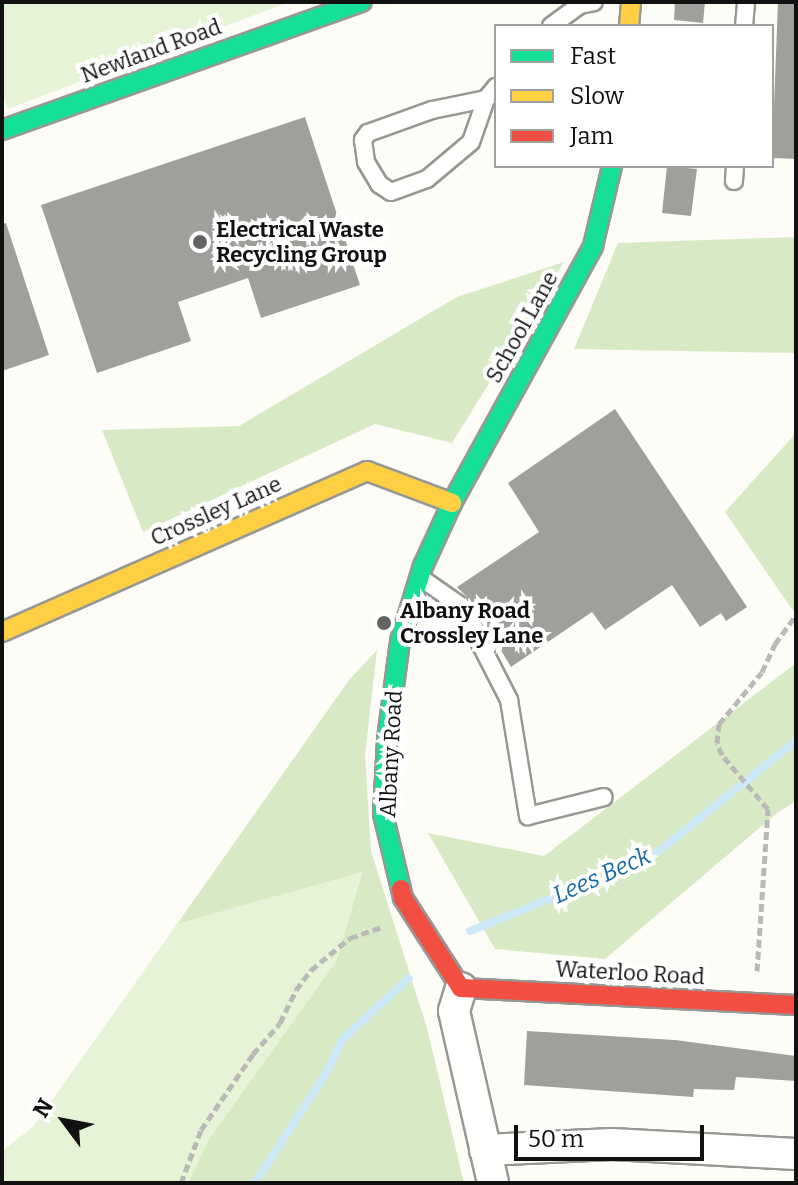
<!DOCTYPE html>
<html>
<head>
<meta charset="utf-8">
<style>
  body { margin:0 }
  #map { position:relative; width:798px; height:1185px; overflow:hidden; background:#fdfcf7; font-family:Bitter,serif }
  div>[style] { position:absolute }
  .green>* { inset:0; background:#e7f3d7 }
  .forest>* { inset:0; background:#d8eac5 }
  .stream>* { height:8px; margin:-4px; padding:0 4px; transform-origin:4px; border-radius:4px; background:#cde8f7 }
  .building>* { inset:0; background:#a19f9c }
  .path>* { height:5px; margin-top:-2.5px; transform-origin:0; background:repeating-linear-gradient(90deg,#b9b9b8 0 8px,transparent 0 12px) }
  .roads { filter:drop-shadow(2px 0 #979795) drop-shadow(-2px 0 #979795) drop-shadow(0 2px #979795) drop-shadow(0 -2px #979795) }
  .lane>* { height:16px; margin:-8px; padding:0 8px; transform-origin:8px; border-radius:8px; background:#fffffe }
  .street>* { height:30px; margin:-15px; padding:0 15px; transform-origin:15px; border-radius:15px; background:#fffffe }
  .fast>* { height:18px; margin:-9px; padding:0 9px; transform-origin:9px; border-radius:9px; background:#16e098 }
  .slow>* { height:18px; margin:-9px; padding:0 9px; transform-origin:9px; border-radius:9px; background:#ffcf43 }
  .jam>* { height:18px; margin:-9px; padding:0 9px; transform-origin:9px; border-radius:9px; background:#f24e42 }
  .dots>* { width:22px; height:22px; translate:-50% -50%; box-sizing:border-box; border:4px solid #fff; border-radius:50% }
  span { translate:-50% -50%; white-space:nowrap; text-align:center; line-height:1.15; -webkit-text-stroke:8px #fff; paint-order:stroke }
  .street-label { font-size:22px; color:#111 }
  .poi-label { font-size:22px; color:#111; font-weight:700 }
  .left { translate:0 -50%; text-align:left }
  .water-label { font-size:24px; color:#1768a6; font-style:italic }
  .frame { position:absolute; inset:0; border:4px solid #111; pointer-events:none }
  .legend { position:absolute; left:494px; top:24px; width:280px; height:144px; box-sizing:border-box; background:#fff; border:2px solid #a0a0a0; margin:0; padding:10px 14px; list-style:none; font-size:24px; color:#111 }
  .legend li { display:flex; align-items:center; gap:16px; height:40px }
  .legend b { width:40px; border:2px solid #a0a0a0 }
  .north { position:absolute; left:24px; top:1081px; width:80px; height:80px; -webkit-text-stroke:6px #fff; paint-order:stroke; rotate:302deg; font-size:22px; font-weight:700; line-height:32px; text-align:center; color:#111 }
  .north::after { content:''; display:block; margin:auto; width:28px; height:36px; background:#111; clip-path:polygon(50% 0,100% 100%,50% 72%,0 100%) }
  .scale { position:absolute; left:514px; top:1125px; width:190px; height:36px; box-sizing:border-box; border:4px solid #111; border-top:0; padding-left:10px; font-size:24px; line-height:28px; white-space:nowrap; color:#111; -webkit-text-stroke:6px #fff; paint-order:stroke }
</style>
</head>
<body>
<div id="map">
  <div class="green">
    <div style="clip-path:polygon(2px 2px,289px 2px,8px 109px,2px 95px)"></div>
    <div style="clip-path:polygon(362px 871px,337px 960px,209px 1139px,188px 1183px,2px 1183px,2px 1151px,33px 1127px,177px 924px)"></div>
  </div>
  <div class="forest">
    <div style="clip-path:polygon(796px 237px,796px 353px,574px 349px,618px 243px)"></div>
    <div style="clip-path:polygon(564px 262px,452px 443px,375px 424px,143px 532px,102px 430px,239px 426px,457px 297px)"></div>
    <div style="clip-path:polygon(796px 433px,796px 615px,725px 512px)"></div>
    <div style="clip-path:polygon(377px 650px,365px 755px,371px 851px,427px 1028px,464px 1183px,188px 1183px,209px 1139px,337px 960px,362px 872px,177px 924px,349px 680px)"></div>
    <div style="clip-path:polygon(796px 663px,796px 801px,777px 813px,605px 959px,495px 949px,428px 833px,544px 856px)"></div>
  </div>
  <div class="stream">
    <div style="left:470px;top:931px;width:193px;rotate:-21.9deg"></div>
    <div style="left:649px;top:859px;width:189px;rotate:-38.8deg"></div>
    <div style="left:255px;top:1183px;width:129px;rotate:-57.1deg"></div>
    <div style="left:325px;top:1075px;width:39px;rotate:-64deg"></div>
    <div style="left:342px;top:1040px;width:91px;rotate:-42.8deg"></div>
  </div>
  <div class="building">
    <div style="clip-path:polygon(675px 2px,705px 2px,703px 23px,674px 20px)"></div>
    <div style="clip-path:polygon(778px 2px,796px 2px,796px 159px,772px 158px)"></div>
    <div style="clip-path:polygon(305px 117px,360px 285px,261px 318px,248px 278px,178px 302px,191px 341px,97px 373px,41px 205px)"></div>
    <div style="clip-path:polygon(667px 166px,697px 169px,691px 216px,662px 213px)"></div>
    <div style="clip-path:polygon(6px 223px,49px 355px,2px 371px,2px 224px)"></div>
    <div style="clip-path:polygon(615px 409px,747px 607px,726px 621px,721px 613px,700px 627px,672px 585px,605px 630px,592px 612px,511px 667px,471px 601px,457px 587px,539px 532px,508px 483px)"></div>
    <div style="clip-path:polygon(527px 1031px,675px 1040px,796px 1056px,796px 1081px,736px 1077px,734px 1090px,694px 1089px,693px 1097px,524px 1085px)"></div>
  </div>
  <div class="path">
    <div style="left:757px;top:971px;width:162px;rotate:-86.1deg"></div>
    <div style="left:768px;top:809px;width:71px;rotate:-130.4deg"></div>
    <div style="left:722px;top:755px;width:13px;rotate:-113deg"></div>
    <div style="left:717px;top:743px;width:19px;rotate:-84deg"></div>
    <div style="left:719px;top:724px;width:67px;rotate:-50.4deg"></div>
    <div style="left:762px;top:672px;width:31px;rotate:-65deg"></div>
    <div style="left:775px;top:644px;width:36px;rotate:-54deg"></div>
    <div style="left:181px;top:1183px;width:57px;rotate:-69.3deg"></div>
    <div style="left:201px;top:1130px;width:92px;rotate:-55.6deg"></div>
    <div style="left:253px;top:1054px;width:41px;rotate:-48.9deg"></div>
    <div style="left:280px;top:1023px;width:37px;rotate:-64deg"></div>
    <div style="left:296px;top:990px;width:25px;rotate:-53deg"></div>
    <div style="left:311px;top:970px;width:50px;rotate:-39.4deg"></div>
    <div style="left:350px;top:938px;width:34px;rotate:-19deg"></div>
  </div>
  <div class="roads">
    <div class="lane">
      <div style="left:551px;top:26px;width:36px;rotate:-36deg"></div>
      <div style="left:580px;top:5px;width:14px;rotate:-12deg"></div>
      <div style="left:744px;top:26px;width:24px;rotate:-85deg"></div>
      <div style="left:486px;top:99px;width:55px;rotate:168.5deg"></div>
      <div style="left:432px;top:110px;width:68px;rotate:160.2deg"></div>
      <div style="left:368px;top:133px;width:9px;rotate:126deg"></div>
      <div style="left:363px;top:140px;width:22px;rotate:82deg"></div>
      <div style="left:366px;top:162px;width:26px;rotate:59deg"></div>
      <div style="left:379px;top:184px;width:14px;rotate:34deg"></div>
      <div style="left:391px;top:192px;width:38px;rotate:-20deg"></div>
      <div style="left:427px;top:179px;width:57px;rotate:-40.1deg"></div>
      <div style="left:471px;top:142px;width:46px;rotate:-70.8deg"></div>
      <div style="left:486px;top:99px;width:16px;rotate:-50deg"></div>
      <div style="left:734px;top:181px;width:15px;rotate:-86deg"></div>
      <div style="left:421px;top:578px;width:49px;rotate:35deg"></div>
      <div style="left:461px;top:606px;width:106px;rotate:62.9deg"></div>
      <div style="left:509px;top:700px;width:118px;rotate:80.7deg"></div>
      <div style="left:528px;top:816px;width:78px;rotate:-14deg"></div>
    </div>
    <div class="street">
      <div style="left:461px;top:988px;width:24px;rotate:107deg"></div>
      <div style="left:454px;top:1011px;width:176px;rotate:77.2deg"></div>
      <div style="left:485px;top:1150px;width:127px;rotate:-2.7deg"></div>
      <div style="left:612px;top:1144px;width:184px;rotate:3.1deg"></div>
    </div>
    <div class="fast">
      <div style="left:2px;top:130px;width:382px;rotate:-19.6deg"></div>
      <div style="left:401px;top:889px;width:77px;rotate:-103.5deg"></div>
      <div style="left:383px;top:814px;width:75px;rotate:-86.9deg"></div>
      <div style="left:387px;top:739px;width:99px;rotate:-82.4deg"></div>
      <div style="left:400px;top:641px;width:78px;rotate:-73deg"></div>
      <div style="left:423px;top:566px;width:69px;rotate:-65.3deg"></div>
      <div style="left:452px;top:503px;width:293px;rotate:-61.2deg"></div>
      <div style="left:593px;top:246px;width:82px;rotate:-76.6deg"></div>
    </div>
    <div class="slow">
      <div style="left:629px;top:26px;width:24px;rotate:-85deg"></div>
      <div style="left:2px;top:632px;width:399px;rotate:-23.8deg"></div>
      <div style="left:367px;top:471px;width:91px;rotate:20.6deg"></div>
    </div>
    <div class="jam">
      <div style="left:401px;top:889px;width:9px;rotate:77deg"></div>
      <div style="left:403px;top:898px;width:107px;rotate:57.2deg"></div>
      <div style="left:461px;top:988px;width:335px;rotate:2.9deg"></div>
    </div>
  </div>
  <div class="dots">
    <div style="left:200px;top:242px;background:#646362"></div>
    <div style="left:384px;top:623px;background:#646362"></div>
  </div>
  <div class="street-label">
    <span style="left:151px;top:51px;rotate:-20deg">Newland Road</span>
    <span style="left:522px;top:327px;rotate:-61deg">School Lane</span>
    <span style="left:216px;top:511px;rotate:-24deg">Crossley Lane</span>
    <span style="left:391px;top:754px;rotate:-87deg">Albany Road</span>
    <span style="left:630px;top:973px;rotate:3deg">Waterloo Road</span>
  </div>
  <div class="poi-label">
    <span class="left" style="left:216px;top:242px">Electrical Waste<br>Recycling Group</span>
    <span class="left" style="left:400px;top:623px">Albany Road<br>Crossley Lane</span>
  </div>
  <div class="water-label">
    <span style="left:602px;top:876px;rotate:-24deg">Lees Beck</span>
  </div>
  <div class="frame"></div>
  <ul class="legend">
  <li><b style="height:10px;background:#16e098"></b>Fast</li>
  <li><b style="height:10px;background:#ffcf43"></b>Slow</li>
  <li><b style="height:10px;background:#f24e42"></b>Jam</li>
  </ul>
  <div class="north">N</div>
  <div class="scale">50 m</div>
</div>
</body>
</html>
